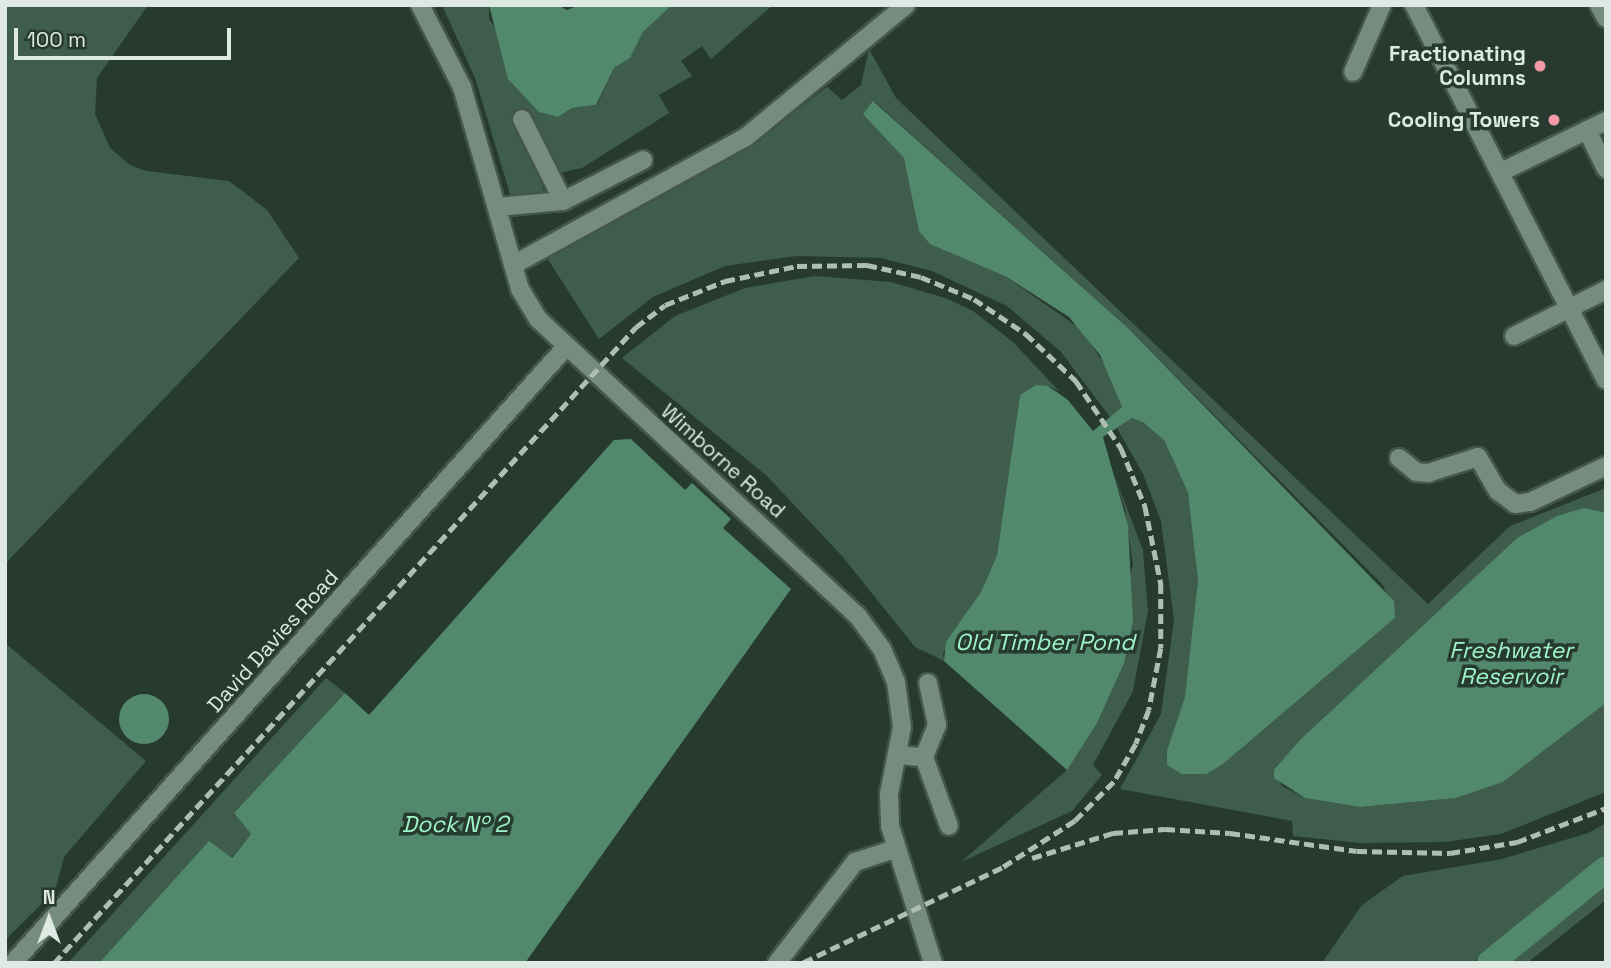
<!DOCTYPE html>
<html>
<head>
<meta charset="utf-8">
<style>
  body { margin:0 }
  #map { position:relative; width:1611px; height:968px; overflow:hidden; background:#273a30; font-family:"Space Grotesk",sans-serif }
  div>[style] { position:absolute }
  .green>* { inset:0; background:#3f5d4d }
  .water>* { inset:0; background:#52896c }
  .round { border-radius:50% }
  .river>* { height:26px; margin:-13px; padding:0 13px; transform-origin:13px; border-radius:13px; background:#52896c }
  .roads { filter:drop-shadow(2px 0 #44564c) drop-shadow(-2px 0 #44564c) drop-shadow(0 2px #44564c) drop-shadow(0 -2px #44564c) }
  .minor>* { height:18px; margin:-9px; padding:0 9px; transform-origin:9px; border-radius:9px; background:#758c7f }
  .rail>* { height:4.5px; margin-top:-2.25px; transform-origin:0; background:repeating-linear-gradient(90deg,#afbdb5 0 10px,transparent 0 15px) }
  .dots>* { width:19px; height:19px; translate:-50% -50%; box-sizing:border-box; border:4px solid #273a30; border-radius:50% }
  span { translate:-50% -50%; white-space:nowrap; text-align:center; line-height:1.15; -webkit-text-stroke:7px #273a30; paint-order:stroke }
  .poi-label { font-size:21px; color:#dde9e2; font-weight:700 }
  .right { translate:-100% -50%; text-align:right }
  .street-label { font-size:21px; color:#dde9e2 }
  .water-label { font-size:23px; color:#9ff4c7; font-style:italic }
  .frame { position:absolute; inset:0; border:7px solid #dde9e2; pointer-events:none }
  .north { position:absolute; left:14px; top:884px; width:70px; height:70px; -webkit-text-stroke:5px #273a30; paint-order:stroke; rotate:0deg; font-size:19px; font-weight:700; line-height:28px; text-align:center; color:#dde9e2 }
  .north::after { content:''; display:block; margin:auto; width:24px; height:32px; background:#dde9e2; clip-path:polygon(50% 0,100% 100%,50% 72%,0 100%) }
  .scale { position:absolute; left:14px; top:28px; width:217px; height:32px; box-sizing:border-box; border:4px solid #dde9e2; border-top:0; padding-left:9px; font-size:21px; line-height:24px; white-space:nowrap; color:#dde9e2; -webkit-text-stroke:5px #273a30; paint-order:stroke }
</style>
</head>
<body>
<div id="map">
  <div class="green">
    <div style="clip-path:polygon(5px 5px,148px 5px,97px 78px,95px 114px,110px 148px,130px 165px,146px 171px,229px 181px,267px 210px,299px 258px,5px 564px)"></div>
    <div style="clip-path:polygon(442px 5px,489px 5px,489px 19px,558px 117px,572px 108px,597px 105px,614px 68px,630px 58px,643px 32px,672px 5px,773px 5px,711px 59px,702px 46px,681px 61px,692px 76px,659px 95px,669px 113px,582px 168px,540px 177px,544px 193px,525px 199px,511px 197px,475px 78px)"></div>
    <div style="clip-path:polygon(869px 49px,896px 98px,1428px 604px,1510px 526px,1606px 488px,1606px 513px,1517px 538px,1300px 741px,1275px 770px,1282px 786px,1305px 798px,1360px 807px,1456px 798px,1503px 782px,1606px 703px,1606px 792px,1501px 834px,1445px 842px,1360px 843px,1293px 836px,1292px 821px,1120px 789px,1161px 714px,1174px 620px,1161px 521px,1143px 474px,1117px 428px,1132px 418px,1156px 429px,1164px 440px,1188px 493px,1194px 529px,1198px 580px,1192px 657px,1185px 697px,1167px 750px,1223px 764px,1395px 618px,1383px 585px,1128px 328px,874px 101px,904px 158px,915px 197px,1005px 276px,1082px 330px,1108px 370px,1122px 407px,1110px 417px,1061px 352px,1007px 306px,932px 271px,881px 258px,797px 256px,725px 266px,653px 297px,599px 339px,547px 258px,759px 140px,827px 87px,842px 100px,861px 85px)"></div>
    <div style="clip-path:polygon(815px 276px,891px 282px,948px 299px,973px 311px,1013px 342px,1059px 391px,1048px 386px,1020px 395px,997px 555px,981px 592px,943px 653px,944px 661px,915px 647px,842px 556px,766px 475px,622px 358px,675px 316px,745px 288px)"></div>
    <div style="clip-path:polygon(1113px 472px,1143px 550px,1148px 611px,1133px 691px,1093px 765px,1102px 775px,1072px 811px,961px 862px,1067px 770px,1133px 565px,1125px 509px)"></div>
    <div style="clip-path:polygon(5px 643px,146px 761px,64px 857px,55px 891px,5px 940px)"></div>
    <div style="clip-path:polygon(326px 678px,345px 693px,234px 813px,251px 834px,231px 858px,103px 963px,68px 963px)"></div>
    <div style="clip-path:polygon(1606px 823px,1606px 854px,1473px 963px,1322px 963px,1362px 905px,1403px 876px,1502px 859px,1588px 833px)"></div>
    <div style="clip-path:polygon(1606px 881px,1606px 900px,1527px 963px,1505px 963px)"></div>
  </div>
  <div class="water">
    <div style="clip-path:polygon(489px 5px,558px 5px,567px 10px,579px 5px,672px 5px,643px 32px,630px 58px,614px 68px,596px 105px,572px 108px,558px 117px,539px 112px,508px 79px)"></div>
    <div style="clip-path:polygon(873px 101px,1128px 328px,1394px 601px,1395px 618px,1223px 764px,1206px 774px,1182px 774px,1167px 765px,1167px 750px,1185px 697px,1198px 580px,1188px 493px,1164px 440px,1144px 423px,1132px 418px,1103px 437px,1128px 525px,1133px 621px,1124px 663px,1097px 723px,1067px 770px,944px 661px,946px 642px,981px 592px,997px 555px,1020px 395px,1036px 385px,1048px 386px,1068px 400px,1093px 431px,1122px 407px,1100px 355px,1069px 317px,1005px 276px,930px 244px,919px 231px,904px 158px,863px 114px)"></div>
    <div style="clip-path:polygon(631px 439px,685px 490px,692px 483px,731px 519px,723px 528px,791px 589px,525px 963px,101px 961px,209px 841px,232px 858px,251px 834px,234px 813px,345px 693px,369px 715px,614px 440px)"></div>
    <div style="clip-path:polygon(1584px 508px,1606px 513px,1606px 703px,1503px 782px,1456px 798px,1360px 807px,1305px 798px,1274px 778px,1274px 770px,1300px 740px,1517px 538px,1557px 516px)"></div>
    <div class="round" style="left:119px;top:694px;width:50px;height:50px"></div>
  </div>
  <div class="river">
    <div style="left:1490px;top:963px;width:149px;rotate:-39deg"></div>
  </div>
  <div class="roads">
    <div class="minor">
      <div style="left:420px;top:5px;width:92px;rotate:62.9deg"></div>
      <div style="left:462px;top:87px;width:210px;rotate:74deg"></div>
      <div style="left:520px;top:289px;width:35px;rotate:59deg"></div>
      <div style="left:538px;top:319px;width:435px;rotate:42.9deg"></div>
      <div style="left:857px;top:615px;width:42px;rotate:53.7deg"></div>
      <div style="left:882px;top:649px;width:36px;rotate:67deg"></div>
      <div style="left:896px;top:682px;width:45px;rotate:82.4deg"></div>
      <div style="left:902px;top:727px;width:68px;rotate:101deg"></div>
      <div style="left:889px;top:794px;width:32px;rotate:88deg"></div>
      <div style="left:890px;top:826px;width:144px;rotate:72.6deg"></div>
      <div style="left:1414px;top:5px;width:421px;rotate:62.9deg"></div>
      <div style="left:1599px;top:5px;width:15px;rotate:62deg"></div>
      <div style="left:1353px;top:72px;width:73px;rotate:-66.6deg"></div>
      <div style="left:522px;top:119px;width:92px;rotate:63.4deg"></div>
      <div style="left:1587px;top:130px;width:43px;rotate:64deg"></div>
      <div style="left:1501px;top:172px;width:117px;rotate:-25.9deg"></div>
      <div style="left:497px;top:207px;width:66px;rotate:-5.2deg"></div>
      <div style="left:563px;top:201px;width:90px;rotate:-27.1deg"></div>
      <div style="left:513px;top:265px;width:266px;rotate:-28.8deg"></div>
      <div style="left:746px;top:137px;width:207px;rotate:-39.5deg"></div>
      <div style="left:1514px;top:336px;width:103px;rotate:-26.6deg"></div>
      <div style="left:1399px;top:458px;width:22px;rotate:39deg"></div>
      <div style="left:1416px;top:472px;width:12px;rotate:5deg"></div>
      <div style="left:1428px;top:473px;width:52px;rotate:-17.7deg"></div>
      <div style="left:1478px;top:457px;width:39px;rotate:60deg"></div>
      <div style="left:1498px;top:491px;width:21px;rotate:37deg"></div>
      <div style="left:1515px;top:504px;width:15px;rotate:-8deg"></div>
      <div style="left:1530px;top:502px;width:84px;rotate:-25.3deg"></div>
      <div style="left:899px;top:755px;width:25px;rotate:5deg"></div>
      <div style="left:924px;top:757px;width:73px;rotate:70.1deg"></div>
      <div style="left:924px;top:757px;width:35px;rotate:-68deg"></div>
      <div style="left:937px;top:725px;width:43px;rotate:-102.1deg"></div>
      <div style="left:13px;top:963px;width:826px;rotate:-48.09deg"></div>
      <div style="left:777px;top:963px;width:128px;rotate:-52.3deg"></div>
      <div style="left:855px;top:862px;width:42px;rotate:-18deg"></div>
    </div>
  </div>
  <div class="rail">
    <div style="left:1032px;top:858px;width:85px;rotate:-17.2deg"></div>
    <div style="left:1113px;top:833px;width:52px;rotate:-4.4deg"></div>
    <div style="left:1165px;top:829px;width:65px;rotate:3.5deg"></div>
    <div style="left:1230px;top:833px;width:128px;rotate:8.1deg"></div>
    <div style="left:1357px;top:851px;width:93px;rotate:1.2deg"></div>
    <div style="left:1450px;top:853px;width:68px;rotate:-9.3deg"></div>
    <div style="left:1517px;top:842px;width:95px;rotate:-20.9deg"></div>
    <div style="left:54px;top:963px;width:862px;rotate:-47.54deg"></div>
    <div style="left:636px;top:327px;width:36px;rotate:-37deg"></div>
    <div style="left:665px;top:305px;width:65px;rotate:-21.8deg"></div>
    <div style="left:725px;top:281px;width:74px;rotate:-11.8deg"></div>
    <div style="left:797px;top:266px;width:70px;rotate:-0.8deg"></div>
    <div style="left:867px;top:265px;width:55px;rotate:12.5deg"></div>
    <div style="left:921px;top:277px;width:57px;rotate:22.5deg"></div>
    <div style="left:974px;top:299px;width:63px;rotate:33.9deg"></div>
    <div style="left:1026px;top:334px;width:69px;rotate:43.2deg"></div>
    <div style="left:1076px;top:381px;width:81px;rotate:56.1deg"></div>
    <div style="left:1121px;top:448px;width:63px;rotate:67.5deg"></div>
    <div style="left:1145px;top:506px;width:80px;rotate:78.4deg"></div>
    <div style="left:1161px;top:584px;width:64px;rotate:90deg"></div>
    <div style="left:1161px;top:648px;width:63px;rotate:101deg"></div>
    <div style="left:1149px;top:710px;width:36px;rotate:111deg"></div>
    <div style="left:1136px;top:744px;width:44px;rotate:120.1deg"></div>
    <div style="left:1114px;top:782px;width:55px;rotate:135deg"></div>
    <div style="left:1075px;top:821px;width:87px;rotate:147.2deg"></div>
    <div style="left:1002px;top:868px;width:221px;rotate:154.5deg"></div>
  </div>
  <div class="dots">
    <div style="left:1540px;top:66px;background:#f39aa7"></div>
    <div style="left:1554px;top:120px;background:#f39aa7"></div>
  </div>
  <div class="poi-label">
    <span class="right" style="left:1526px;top:66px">Fractionating<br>Columns</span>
    <span class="right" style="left:1540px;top:120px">Cooling Towers</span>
  </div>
  <div class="street-label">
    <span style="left:723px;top:461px;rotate:42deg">Wimborne Road</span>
    <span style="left:273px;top:641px;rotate:-48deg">David Davies Road</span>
  </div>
  <div class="water-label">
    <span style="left:1045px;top:642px">Old Timber Pond</span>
    <span style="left:1511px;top:663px">Freshwater<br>Reservoir</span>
    <span style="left:455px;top:824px">Dock Nº 2</span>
  </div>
  <div class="frame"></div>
  <div class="north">N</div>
  <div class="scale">100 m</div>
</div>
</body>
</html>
